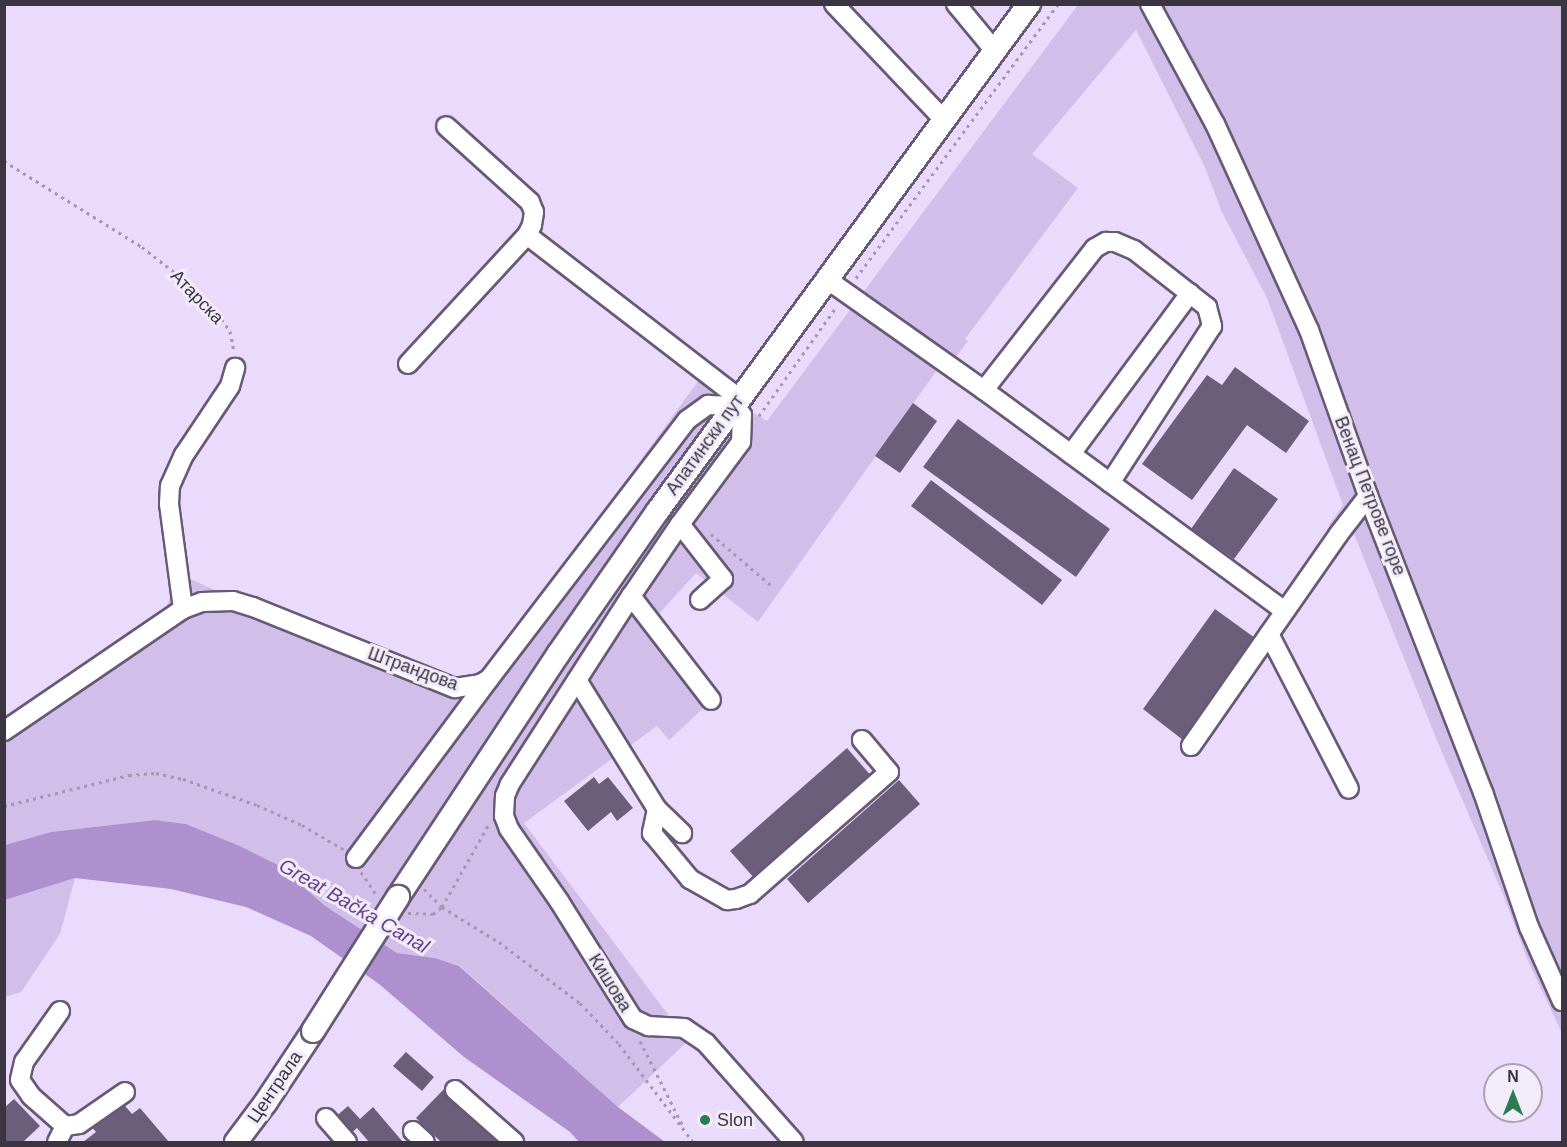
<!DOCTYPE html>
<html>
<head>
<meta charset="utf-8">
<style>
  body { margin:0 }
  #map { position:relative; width:1567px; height:1147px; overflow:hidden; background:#eadbfc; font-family:Helvetica,sans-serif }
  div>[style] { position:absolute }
  .green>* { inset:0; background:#d1bee9 }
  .water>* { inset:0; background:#ae90cf }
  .building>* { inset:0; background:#6b5e7b }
  .path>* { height:3px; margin-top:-1.5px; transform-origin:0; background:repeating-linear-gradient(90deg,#a398b1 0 3px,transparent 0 7.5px) }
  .roads { filter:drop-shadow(2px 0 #675a76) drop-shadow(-2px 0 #675a76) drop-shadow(0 2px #675a76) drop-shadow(0 -2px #675a76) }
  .minor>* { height:18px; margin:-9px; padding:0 9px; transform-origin:9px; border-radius:9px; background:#fff }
  .major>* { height:22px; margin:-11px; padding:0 11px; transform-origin:11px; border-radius:11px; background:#fff }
  .bridges { filter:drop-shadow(2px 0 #675a76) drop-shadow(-2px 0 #675a76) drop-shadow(0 2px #675a76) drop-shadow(0 -2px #675a76) }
  .major-bridge>* { height:22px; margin:-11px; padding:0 11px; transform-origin:11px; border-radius:11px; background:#fff }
  .dots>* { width:16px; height:16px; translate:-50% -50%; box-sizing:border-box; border:3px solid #f2ecfa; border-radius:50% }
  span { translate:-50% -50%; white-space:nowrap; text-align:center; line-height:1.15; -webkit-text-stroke:6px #f2ecfa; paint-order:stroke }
  .street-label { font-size:18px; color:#3b3542 }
  .poi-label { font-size:18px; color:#3b3542 }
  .left { translate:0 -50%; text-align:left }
  .water-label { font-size:20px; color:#67408d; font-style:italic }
  .frame { position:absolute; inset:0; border:6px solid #3b3542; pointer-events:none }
  .north { position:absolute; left:1483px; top:1063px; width:60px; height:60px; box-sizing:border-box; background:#f2ecfa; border:2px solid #a9a3b0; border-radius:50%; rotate:0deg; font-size:16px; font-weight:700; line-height:24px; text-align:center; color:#3b3542 }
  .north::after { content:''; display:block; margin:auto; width:21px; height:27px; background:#297d4f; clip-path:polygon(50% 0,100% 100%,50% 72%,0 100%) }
</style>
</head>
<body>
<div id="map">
  <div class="green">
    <div style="clip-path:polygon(1078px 5px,1562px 5px,1562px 1033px,1528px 961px,1502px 892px,1438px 743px,1354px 534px,1347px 542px,1329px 525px,1343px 505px,1267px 298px,1222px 212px,1204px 165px,1136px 30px,1032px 154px,1078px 188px,965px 339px,968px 341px,955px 358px,949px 353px,758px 622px,696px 573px,646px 628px,708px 704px,669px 740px,657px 726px,524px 823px,688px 1041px,618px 1107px,460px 966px,435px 958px,397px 953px,324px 905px,280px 866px,240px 846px,186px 824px,155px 820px,51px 832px,5px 845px,4px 726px,165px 611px,179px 574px,465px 702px,699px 380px,767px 421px)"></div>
    <div style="clip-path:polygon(75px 878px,60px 934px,21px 992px,5px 997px,5px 900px)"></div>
  </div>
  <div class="water">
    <div style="clip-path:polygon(155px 820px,186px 824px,240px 846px,280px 866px,324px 905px,397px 953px,435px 958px,459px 966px,618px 1107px,665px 1142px,579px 1142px,570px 1132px,464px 1057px,379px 984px,311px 936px,246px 907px,171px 889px,75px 878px,5px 900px,5px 845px,51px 832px)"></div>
  </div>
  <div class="building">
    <div style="clip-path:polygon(1235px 367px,1309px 421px,1286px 453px,1247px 425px,1192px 500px,1142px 464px,1207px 375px,1222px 385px)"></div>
    <div style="clip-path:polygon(913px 403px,937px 421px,900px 473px,875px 456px)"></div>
    <div style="clip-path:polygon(958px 419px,1110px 529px,1076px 577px,923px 467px)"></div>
    <div style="clip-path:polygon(1234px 468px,1278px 499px,1234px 559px,1191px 529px)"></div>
    <div style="clip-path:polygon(931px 480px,1062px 580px,1042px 605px,911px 506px)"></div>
    <div style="clip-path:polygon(1215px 609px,1255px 638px,1183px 740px,1143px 709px)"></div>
    <div style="clip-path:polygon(847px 748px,872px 777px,755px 879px,730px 851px)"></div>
    <div style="clip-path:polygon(594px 777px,599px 784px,608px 777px,633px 808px,617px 821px,611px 812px,588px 831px,564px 801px)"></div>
    <div style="clip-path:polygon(899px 780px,920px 804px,808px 903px,787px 879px)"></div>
    <div style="clip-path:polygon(406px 1052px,434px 1077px,422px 1091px,393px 1066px)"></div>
    <div style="clip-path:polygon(445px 1088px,502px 1142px,441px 1142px,416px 1118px)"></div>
    <div style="clip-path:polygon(14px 1099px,40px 1126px,23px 1142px,4px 1142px,4px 1108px)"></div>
    <div style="clip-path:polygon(120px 1100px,132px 1114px,140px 1108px,169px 1142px,83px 1142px,96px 1132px,91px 1126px)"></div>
    <div style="clip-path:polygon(348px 1106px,360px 1119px,373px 1107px,402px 1141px,369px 1142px,357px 1128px,348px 1136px,333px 1119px)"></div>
  </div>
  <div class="path">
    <div style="left:4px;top:161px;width:163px;rotate:31.9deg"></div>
    <div style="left:142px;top:247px;width:46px;rotate:37.9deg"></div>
    <div style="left:178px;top:275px;width:54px;rotate:44.3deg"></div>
    <div style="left:217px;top:313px;width:22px;rotate:54deg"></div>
    <div style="left:230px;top:331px;width:21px;rotate:79deg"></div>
    <div style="left:856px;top:278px;width:340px;rotate:-53.6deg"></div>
    <div style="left:759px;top:416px;width:135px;rotate:-54.7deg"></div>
    <div style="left:711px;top:534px;width:82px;rotate:40.5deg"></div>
    <div style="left:4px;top:806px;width:129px;rotate:-13.9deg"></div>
    <div style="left:129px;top:775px;width:27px;rotate:-4deg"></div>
    <div style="left:156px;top:773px;width:28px;rotate:13deg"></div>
    <div style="left:183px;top:779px;width:78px;rotate:19.4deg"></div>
    <div style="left:257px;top:805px;width:49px;rotate:24deg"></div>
    <div style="left:302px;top:825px;width:48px;rotate:30.3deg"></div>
    <div style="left:361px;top:872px;width:29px;rotate:56deg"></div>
    <div style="left:424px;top:889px;width:25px;rotate:45deg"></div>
    <div style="left:442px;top:907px;width:67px;rotate:31.6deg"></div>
    <div style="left:499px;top:942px;width:101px;rotate:37deg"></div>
    <div style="left:580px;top:1003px;width:57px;rotate:46.4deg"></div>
    <div style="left:619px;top:1044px;width:123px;rotate:52.9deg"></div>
    <div style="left:408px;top:913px;width:25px;rotate:2deg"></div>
    <div style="left:433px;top:914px;width:11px;rotate:-38deg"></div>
    <div style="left:442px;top:907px;width:95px;rotate:-60.5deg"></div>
    <div style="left:640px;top:1041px;width:93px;rotate:63.2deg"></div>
  </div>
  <div class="roads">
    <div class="minor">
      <div style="left:834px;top:4px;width:158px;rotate:46.5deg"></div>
      <div style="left:956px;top:4px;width:61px;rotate:50.3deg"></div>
      <div style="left:1150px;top:4px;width:136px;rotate:61.6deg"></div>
      <div style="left:1215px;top:124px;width:226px;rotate:65.5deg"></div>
      <div style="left:1309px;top:330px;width:176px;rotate:70.4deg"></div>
      <div style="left:1368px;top:496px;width:318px;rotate:68.8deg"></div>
      <div style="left:1483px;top:792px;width:143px;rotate:71.2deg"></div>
      <div style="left:1529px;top:927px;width:81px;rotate:66deg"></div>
      <div style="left:527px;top:235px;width:269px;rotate:37.6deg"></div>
      <div style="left:828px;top:280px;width:191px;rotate:35.2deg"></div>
      <div style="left:984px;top:390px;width:373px;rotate:36.3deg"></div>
      <div style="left:408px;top:364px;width:176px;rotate:-47.3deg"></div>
      <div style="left:527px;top:235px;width:11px;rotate:-63deg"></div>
      <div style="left:532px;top:225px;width:13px;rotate:-81deg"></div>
      <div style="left:534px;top:212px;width:11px;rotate:-112deg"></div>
      <div style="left:530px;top:202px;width:113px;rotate:-137.9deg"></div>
      <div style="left:984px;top:390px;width:180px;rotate:-52deg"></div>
      <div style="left:1095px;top:248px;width:13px;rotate:-29deg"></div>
      <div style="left:1106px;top:242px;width:9px"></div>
      <div style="left:1115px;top:242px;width:21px;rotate:23deg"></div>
      <div style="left:1134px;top:250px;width:93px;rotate:38deg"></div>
      <div style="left:1207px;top:307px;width:20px;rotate:75deg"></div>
      <div style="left:1212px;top:326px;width:187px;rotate:123deg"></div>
      <div style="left:1071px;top:454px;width:200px;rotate:-53.5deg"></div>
      <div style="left:680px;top:524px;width:70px;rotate:52deg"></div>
      <div style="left:723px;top:579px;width:31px;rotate:138deg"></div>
      <div style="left:631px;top:596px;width:131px;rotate:52.4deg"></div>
      <div style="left:183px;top:609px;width:106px;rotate:-97.6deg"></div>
      <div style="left:169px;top:504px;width:18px;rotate:-87deg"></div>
      <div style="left:170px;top:486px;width:34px;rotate:-66deg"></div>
      <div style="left:184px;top:455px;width:83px;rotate:-56.3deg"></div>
      <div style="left:230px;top:386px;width:19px;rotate:-74deg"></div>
      <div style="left:1269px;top:634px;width:174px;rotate:62.7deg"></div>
      <div style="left:577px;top:680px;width:152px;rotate:58.2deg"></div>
      <div style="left:657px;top:809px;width:35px;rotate:44deg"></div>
      <div style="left:4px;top:731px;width:217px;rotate:-34.3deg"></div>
      <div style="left:183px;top:609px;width:20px;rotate:-20deg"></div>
      <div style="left:202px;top:602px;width:31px;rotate:-2deg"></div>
      <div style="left:233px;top:601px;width:21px;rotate:17deg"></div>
      <div style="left:253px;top:607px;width:218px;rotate:21.9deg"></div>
      <div style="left:455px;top:688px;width:25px;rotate:-9deg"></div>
      <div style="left:480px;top:684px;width:10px;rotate:-29deg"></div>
      <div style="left:489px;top:679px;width:326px;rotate:-52.6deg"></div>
      <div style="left:687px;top:420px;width:26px;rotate:-36deg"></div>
      <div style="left:708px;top:405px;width:26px;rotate:2deg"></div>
      <div style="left:734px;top:406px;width:12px;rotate:48deg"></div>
      <div style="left:742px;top:415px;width:27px;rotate:92deg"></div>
      <div style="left:741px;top:442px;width:102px;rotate:126.6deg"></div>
      <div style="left:680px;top:524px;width:87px;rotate:124.2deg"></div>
      <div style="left:631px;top:596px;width:224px;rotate:122.8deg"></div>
      <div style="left:510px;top:784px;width:13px;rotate:113deg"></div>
      <div style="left:505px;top:796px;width:20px;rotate:93deg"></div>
      <div style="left:504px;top:816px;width:14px;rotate:69deg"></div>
      <div style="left:509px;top:829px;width:88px;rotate:55.2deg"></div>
      <div style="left:559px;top:901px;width:139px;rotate:57.9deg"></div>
      <div style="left:633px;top:1019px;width:17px;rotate:25deg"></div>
      <div style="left:648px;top:1026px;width:36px;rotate:3deg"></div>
      <div style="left:684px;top:1028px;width:27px;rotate:34deg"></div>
      <div style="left:706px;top:1043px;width:132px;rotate:48.4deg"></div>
      <div style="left:1191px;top:746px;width:257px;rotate:-55.1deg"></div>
      <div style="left:1338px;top:535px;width:49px;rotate:-52.4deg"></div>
      <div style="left:657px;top:809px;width:25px;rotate:102deg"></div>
      <div style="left:652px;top:833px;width:60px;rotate:50.4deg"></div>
      <div style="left:690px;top:879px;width:43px;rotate:29.6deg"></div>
      <div style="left:727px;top:900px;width:9px;rotate:-6deg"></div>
      <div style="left:736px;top:899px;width:15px;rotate:-20deg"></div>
      <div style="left:750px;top:894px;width:185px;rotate:-41.3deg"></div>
      <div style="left:889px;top:772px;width:42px;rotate:-130.2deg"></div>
      <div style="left:356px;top:858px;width:222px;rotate:-53.4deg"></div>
      <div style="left:60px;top:1011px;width:62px;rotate:125.2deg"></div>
      <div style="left:24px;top:1062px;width:18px;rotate:103deg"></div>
      <div style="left:20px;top:1080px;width:19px;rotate:55deg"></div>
      <div style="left:31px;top:1096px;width:45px;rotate:41.4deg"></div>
      <div style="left:455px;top:1090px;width:79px;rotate:41.4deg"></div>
      <div style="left:326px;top:1118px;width:32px;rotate:49deg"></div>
      <div style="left:413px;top:1131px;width:16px;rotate:43deg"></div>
      <div style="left:57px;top:1142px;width:18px;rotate:-63deg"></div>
      <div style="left:65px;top:1126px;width:14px;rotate:-8deg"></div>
      <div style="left:79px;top:1124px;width:56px;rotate:-34.8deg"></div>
    </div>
    <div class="major">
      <div style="left:398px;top:897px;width:292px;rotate:-56.6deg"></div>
      <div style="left:559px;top:653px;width:172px;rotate:-55.2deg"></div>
      <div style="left:657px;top:512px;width:630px;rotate:-53.79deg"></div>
      <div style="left:236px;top:1142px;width:50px;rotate:-53.1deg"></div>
      <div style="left:266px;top:1102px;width:85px;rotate:-56.5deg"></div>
    </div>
  </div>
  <div class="bridges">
    <div class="major-bridge">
      <div style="left:313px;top:1031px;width:159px;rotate:-57.6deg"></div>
    </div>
  </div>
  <div class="dots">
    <div style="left:705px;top:1120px;background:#297d4f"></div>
  </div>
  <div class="street-label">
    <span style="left:197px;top:297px;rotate:46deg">Атарска</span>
    <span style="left:705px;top:445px;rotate:-54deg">Апатински пут</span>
    <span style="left:1370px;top:496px;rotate:69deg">Венац Петрове горе</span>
    <span style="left:413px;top:669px;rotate:20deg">Штрандова</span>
    <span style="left:610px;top:983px;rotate:58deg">Кишова</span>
    <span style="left:275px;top:1087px;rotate:-56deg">Централа</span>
  </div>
  <div class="poi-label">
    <span class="left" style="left:717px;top:1120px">Slon</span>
  </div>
  <div class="water-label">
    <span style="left:354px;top:906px;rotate:30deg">Great Bačka Canal</span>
  </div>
  <div class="frame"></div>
  <div class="north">N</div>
</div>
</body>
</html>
